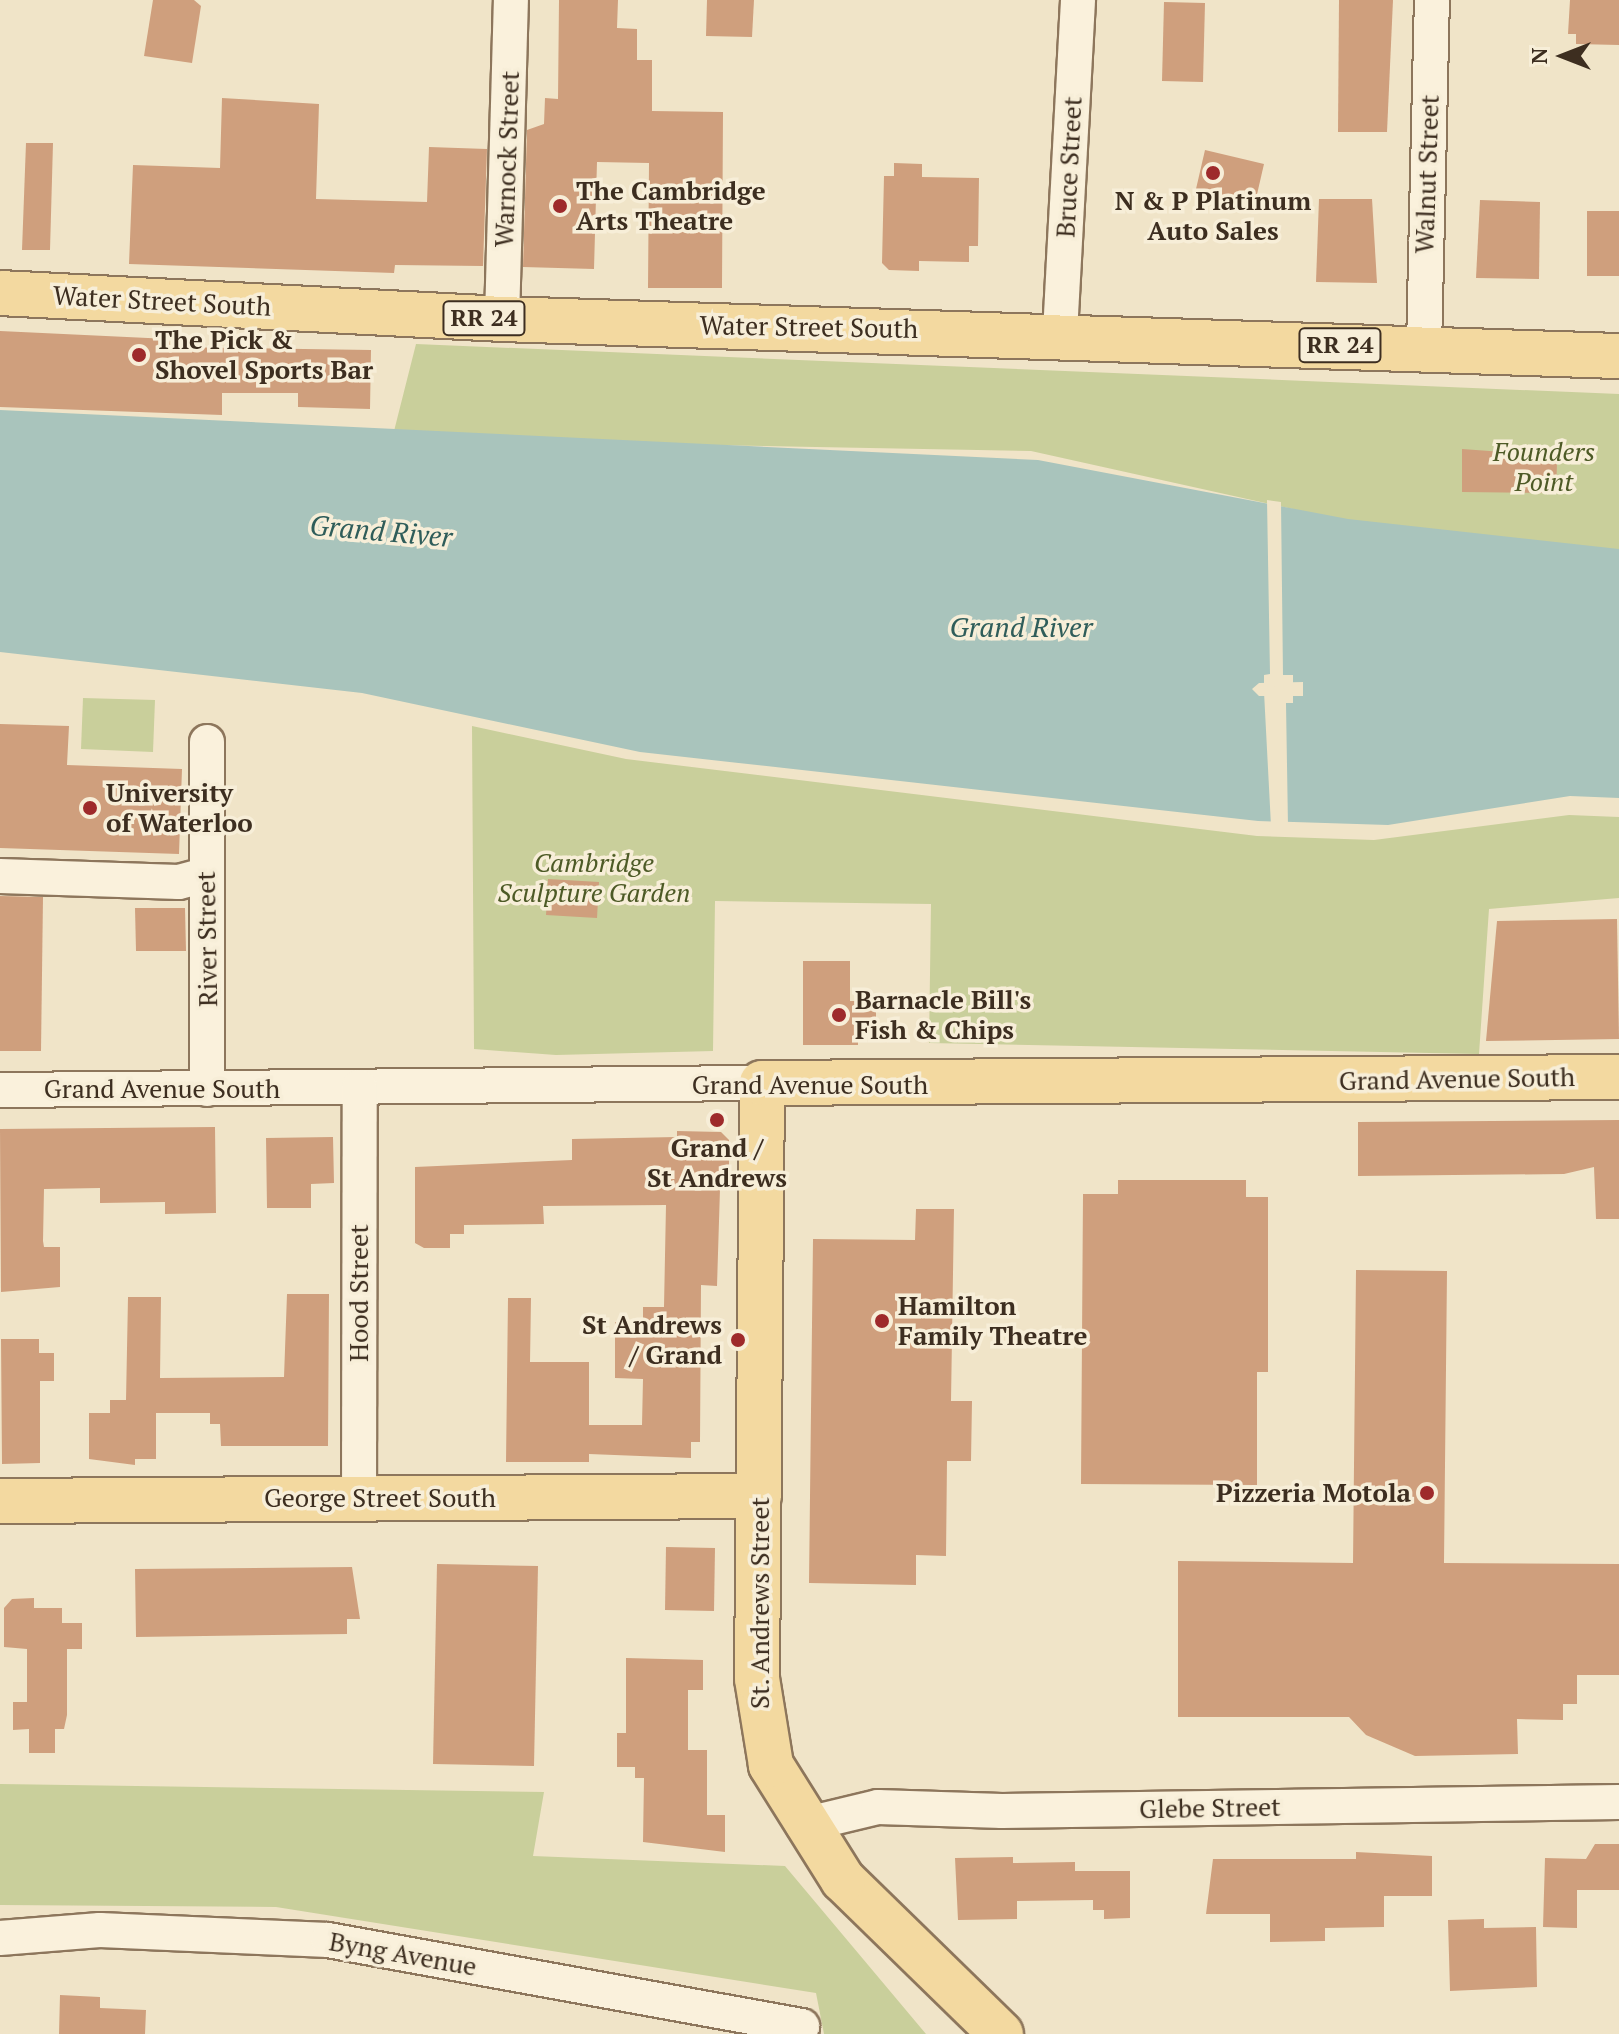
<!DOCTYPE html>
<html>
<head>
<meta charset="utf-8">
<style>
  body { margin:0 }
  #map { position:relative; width:1619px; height:2034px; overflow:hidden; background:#f0e4c8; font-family:"PT Serif",serif }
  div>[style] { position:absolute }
  .green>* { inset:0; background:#c9cf9b }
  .water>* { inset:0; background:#a9c4bc }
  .pier>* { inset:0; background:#f0e4c8 }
  .building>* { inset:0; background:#cf9f7d }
  .roads { filter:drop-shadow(2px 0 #8d765c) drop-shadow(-2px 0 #8d765c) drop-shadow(0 2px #8d765c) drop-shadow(0 -2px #8d765c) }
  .minor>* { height:34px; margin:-17px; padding:0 17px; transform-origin:17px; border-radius:17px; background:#faf1dc }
  .major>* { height:44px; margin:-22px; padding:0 22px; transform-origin:22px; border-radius:22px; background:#f3d9a0 }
  .dots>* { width:22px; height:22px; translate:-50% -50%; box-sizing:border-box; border:4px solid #f7eed8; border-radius:50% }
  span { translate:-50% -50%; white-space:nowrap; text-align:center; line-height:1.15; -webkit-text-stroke:7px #f7eed8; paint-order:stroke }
  .shield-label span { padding:2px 6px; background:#f7eed8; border:2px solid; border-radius:6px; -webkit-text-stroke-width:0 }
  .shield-label { font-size:24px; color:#3d2e20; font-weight:700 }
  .street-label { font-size:26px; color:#3d2e20 }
  .poi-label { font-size:26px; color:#3d2e20; font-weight:700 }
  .left { translate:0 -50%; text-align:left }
  .right { translate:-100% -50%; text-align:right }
  .park-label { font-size:26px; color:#4d5a26; font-style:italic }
  .water-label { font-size:28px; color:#2f5d5a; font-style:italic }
  .north { position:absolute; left:1523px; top:16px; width:80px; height:80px; -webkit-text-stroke:6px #f7eed8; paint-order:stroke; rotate:270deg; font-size:22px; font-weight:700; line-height:32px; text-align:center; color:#3d2e20 }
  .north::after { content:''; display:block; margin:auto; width:28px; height:36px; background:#3d2e20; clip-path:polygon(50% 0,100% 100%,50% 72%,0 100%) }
</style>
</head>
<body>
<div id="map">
  <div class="green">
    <div style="clip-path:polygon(416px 344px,1619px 394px,1619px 550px,1365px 525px,1031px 451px,392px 439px)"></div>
    <div style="clip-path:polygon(83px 698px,155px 700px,153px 752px,81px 749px)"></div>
    <div style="clip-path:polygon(472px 726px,626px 759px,1257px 836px,1374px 840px,1569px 815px,1619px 817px,1619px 898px,1489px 909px,1479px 1054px,929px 1043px,931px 904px,715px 901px,713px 1051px,556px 1055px,474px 1049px)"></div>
    <div style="clip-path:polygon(0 1784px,544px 1792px,533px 1856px,785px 1866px,926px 2034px,824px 2034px,816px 1993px,276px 1907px,0 1905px)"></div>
  </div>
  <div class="water">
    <div style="clip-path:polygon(evenodd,0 410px,1038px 460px,1348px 519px,1619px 549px,1619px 798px,1570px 796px,1388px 825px,1258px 821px,640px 752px,362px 693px,0 652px,0 410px,1303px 682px,1303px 696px,1259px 696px,1252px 689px,1259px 683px,1303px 682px)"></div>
  </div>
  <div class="pier">
    <div style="clip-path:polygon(1267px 500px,1281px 502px,1283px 675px,1293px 675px,1293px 686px,1264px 687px,1264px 675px,1270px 674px)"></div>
    <div style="clip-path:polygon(1264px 692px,1293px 692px,1293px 703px,1286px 703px,1288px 826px,1271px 826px)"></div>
  </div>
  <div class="building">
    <div style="clip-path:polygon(153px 0,194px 0,201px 6px,192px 63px,144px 56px)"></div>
    <div style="clip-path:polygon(559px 0,618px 0,617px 28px,637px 29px,637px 60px,652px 60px,652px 111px,723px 112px,722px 288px,648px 288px,649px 163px,597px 162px,594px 269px,523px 267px,527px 130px,544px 124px,545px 98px,558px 99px)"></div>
    <div style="clip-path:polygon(707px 0,754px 0,752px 37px,706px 36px)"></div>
    <div style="clip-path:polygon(1339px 0,1393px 0,1387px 132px,1338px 132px)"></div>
    <div style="clip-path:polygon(1570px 0,1619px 0,1619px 45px,1576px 44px,1576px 34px,1568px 34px)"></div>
    <div style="clip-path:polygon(1164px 2px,1205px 3px,1203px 82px,1162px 81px)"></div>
    <div style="clip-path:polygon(222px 98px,319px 104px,316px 199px,427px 202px,429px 147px,487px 149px,483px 266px,395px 265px,394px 273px,129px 264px,133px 165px,220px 168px)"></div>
    <div style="clip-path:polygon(26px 143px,53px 143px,50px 250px,22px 250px)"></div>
    <div style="clip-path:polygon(1205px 150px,1264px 164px,1255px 203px,1196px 189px)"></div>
    <div style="clip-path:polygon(894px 163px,922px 164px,922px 177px,979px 178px,978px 246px,969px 246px,969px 262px,919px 261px,919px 271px,889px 270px,882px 263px,884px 176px,894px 176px)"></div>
    <div style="clip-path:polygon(1319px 199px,1372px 199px,1377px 283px,1316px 282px)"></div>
    <div style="clip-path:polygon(1480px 200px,1540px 202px,1539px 279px,1476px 278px)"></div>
    <div style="clip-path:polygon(1587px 211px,1619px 211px,1619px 276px,1587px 276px)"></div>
    <div style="clip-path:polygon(0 331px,169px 339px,170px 347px,371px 350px,370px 409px,298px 407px,298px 393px,222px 393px,222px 415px,0 407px)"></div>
    <div style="clip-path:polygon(1462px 449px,1517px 453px,1519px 463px,1557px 463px,1556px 493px,1462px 492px)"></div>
    <div style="clip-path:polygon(0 724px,69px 726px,67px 765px,182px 769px,179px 854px,0 848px)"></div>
    <div style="clip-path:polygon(548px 879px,599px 882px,597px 918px,546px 915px)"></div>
    <div style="clip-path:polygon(0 896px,43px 897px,41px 1051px,0 1051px)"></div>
    <div style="clip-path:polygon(135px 908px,185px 908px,186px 951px,136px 951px)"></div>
    <div style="clip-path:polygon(1617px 919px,1619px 1039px,1486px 1041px,1497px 921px)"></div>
    <div style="clip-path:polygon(803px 961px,850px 961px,850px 1001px,876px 1001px,876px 1029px,858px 1029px,858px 1045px,803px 1045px)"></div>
    <div style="clip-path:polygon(1619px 1120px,1619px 1219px,1596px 1219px,1594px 1167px,1564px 1174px,1358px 1176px,1358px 1122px)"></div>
    <div style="clip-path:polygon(215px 1127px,216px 1213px,165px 1214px,165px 1202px,100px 1203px,100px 1188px,44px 1189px,43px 1241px,44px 1247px,60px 1247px,60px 1287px,1px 1292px,0 1129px)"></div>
    <div style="clip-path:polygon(677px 1131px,721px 1132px,729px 1140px,729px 1189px,720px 1189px,717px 1286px,701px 1285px,700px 1442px,691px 1442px,691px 1458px,589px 1454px,589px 1462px,506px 1462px,508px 1298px,531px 1298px,530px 1362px,589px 1362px,589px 1425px,642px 1425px,643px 1379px,615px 1378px,615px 1322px,643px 1322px,643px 1307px,664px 1307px,666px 1205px,543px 1206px,544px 1224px,464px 1225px,464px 1234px,450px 1234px,450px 1248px,424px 1248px,415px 1243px,415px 1167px,572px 1160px,572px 1139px,677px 1137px)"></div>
    <div style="clip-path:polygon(333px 1137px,334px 1183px,311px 1184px,311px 1208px,267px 1208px,266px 1138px)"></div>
    <div style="clip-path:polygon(1118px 1180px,1246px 1180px,1246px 1197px,1268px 1197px,1268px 1372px,1257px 1372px,1257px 1485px,1081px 1484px,1083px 1194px,1118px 1194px)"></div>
    <div style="clip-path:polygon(916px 1209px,954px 1209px,951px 1401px,972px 1401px,971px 1461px,947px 1461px,946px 1556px,916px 1555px,916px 1585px,809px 1583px,813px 1239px,915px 1240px)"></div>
    <div style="clip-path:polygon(1356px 1270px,1447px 1271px,1444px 1563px,1619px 1564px,1619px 1675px,1577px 1675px,1577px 1704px,1563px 1704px,1563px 1720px,1517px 1719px,1518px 1754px,1415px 1756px,1366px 1735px,1349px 1717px,1178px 1717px,1178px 1561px,1353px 1563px)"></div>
    <div style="clip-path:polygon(287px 1294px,329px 1294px,328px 1446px,221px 1446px,220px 1424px,210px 1424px,210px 1413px,156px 1413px,156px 1459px,135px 1459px,135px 1465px,89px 1459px,89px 1413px,110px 1413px,110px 1400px,126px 1400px,128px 1297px,161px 1297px,160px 1378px,284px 1377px)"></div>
    <div style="clip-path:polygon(1px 1339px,39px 1339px,39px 1353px,54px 1353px,54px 1381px,40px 1381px,40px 1463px,2px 1464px)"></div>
    <div style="clip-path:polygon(666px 1547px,715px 1548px,714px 1611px,665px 1610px)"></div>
    <div style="clip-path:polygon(437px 1564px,538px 1566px,534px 1766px,433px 1764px)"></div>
    <div style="clip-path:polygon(352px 1567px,360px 1619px,347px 1619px,347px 1634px,136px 1637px,135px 1569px)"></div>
    <div style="clip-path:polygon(34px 1598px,34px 1608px,62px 1608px,62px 1623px,82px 1623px,82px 1649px,67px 1649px,67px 1715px,64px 1729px,55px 1729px,55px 1753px,29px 1753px,29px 1729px,13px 1730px,13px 1702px,27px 1702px,27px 1649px,4px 1647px,4px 1608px,12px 1599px)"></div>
    <div style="clip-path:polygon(626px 1658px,703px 1660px,703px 1690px,688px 1690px,688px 1750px,707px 1750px,707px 1815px,725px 1815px,725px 1852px,643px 1842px,644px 1778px,635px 1778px,635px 1767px,617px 1767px,617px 1733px,626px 1733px)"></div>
    <div style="clip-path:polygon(1595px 1844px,1619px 1844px,1619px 1890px,1577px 1890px,1577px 1928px,1543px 1927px,1545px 1858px,1586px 1859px)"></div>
    <div style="clip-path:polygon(1356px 1852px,1432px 1856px,1432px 1896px,1384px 1896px,1384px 1927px,1325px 1928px,1325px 1941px,1270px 1942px,1270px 1914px,1206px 1914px,1213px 1859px,1356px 1859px)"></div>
    <div style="clip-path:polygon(1013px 1857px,1013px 1863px,1075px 1862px,1075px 1871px,1130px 1871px,1130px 1918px,1104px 1919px,1104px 1910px,1093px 1910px,1093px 1900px,1017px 1901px,1017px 1919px,958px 1920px,955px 1858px)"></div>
    <div style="clip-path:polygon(1484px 1919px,1484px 1928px,1536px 1927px,1537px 1987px,1450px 1991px,1448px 1920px)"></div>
    <div style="clip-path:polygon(60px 1995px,100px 1997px,100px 2008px,146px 2010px,145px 2034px,59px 2034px)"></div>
  </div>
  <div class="roads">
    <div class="minor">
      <div style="left:502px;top:319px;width:319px;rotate:-88.4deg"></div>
      <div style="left:1060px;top:333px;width:333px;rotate:-86.9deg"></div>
      <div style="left:1424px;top:348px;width:348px;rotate:-88.7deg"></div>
      <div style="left:207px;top:742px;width:347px;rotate:90deg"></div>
      <div style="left:0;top:876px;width:179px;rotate:1.9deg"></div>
      <div style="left:179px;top:882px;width:27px;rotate:-15deg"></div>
      <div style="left:0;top:1090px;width:762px;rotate:-0.53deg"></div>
      <div style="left:359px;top:1498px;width:411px;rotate:-89.9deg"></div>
      <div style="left:803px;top:1825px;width:77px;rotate:-13.5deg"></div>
      <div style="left:878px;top:1807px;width:124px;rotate:1.8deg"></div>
      <div style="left:1002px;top:1811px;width:617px;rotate:-0.84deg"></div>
      <div style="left:0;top:1938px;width:100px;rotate:-4.6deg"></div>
      <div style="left:100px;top:1930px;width:228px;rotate:2.5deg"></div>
      <div style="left:328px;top:1940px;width:482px;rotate:10.3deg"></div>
    </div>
    <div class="major">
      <div style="left:0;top:293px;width:503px;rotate:2.96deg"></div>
      <div style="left:502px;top:319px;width:1118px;rotate:1.9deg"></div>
      <div style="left:0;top:1501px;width:759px;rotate:-0.38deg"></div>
      <div style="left:1001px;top:2034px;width:221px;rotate:-135.7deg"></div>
      <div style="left:843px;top:1880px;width:136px;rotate:-122.1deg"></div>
      <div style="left:771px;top:1765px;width:87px;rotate:-99.2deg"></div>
      <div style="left:757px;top:1679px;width:596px;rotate:-89.52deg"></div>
      <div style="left:762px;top:1083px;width:857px;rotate:-0.4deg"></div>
    </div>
  </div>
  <div class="dots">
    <div style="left:1213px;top:173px;background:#9e2a2b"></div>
    <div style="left:560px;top:206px;background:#9e2a2b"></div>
    <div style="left:139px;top:355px;background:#9e2a2b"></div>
    <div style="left:90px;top:808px;background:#9e2a2b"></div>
    <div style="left:839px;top:1015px;background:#9e2a2b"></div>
    <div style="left:717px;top:1120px;background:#9e2a2b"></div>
    <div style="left:882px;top:1321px;background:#9e2a2b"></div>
    <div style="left:738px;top:1340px;background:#9e2a2b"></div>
    <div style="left:1427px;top:1493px;background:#9e2a2b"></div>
  </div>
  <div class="shield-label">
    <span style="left:484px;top:318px">RR 24</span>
    <span style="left:1340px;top:345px">RR 24</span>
  </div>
  <div class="street-label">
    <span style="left:507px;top:159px;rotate:-88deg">Warnock Street</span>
    <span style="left:1069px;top:167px;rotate:-87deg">Bruce Street</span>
    <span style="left:1427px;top:174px;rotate:-88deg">Walnut Street</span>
    <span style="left:162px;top:301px;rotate:3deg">Water Street South</span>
    <span style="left:809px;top:327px;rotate:1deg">Water Street South</span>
    <span style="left:207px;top:939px;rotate:-91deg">River Street</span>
    <span style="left:1457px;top:1079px;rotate:-1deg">Grand Avenue South</span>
    <span style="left:810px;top:1085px">Grand Avenue South</span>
    <span style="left:162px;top:1089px">Grand Avenue South</span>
    <span style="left:359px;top:1293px;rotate:-90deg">Hood Street</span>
    <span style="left:380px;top:1498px">George Street South</span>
    <span style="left:760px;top:1603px;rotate:-90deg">St. Andrews Street</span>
    <span style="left:1210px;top:1808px;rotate:-1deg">Glebe Street</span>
    <span style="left:403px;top:1954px;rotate:10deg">Byng Avenue</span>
  </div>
  <div class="poi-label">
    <span class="left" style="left:576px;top:206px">The Cambridge<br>Arts Theatre</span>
    <span style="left:1213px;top:216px">N &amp; P Platinum<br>Auto Sales</span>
    <span class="left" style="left:155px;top:355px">The Pick &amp;<br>Shovel Sports Bar</span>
    <span class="left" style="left:106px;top:808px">University<br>of Waterloo</span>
    <span class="left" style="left:855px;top:1015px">Barnacle Bill's<br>Fish &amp; Chips</span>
    <span style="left:717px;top:1163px">Grand /<br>St Andrews</span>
    <span class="left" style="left:898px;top:1321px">Hamilton<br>Family Theatre</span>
    <span class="right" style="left:722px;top:1340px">St Andrews<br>/ Grand</span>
    <span class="right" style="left:1411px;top:1493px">Pizzeria Motola</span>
  </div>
  <div class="park-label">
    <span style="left:1544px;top:467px">Founders<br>Point</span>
    <span style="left:594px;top:878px">Cambridge<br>Sculpture Garden</span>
  </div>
  <div class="water-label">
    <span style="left:381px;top:531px;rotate:5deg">Grand River</span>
    <span style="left:1021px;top:627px">Grand River</span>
  </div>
  <div class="north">N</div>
</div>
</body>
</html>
